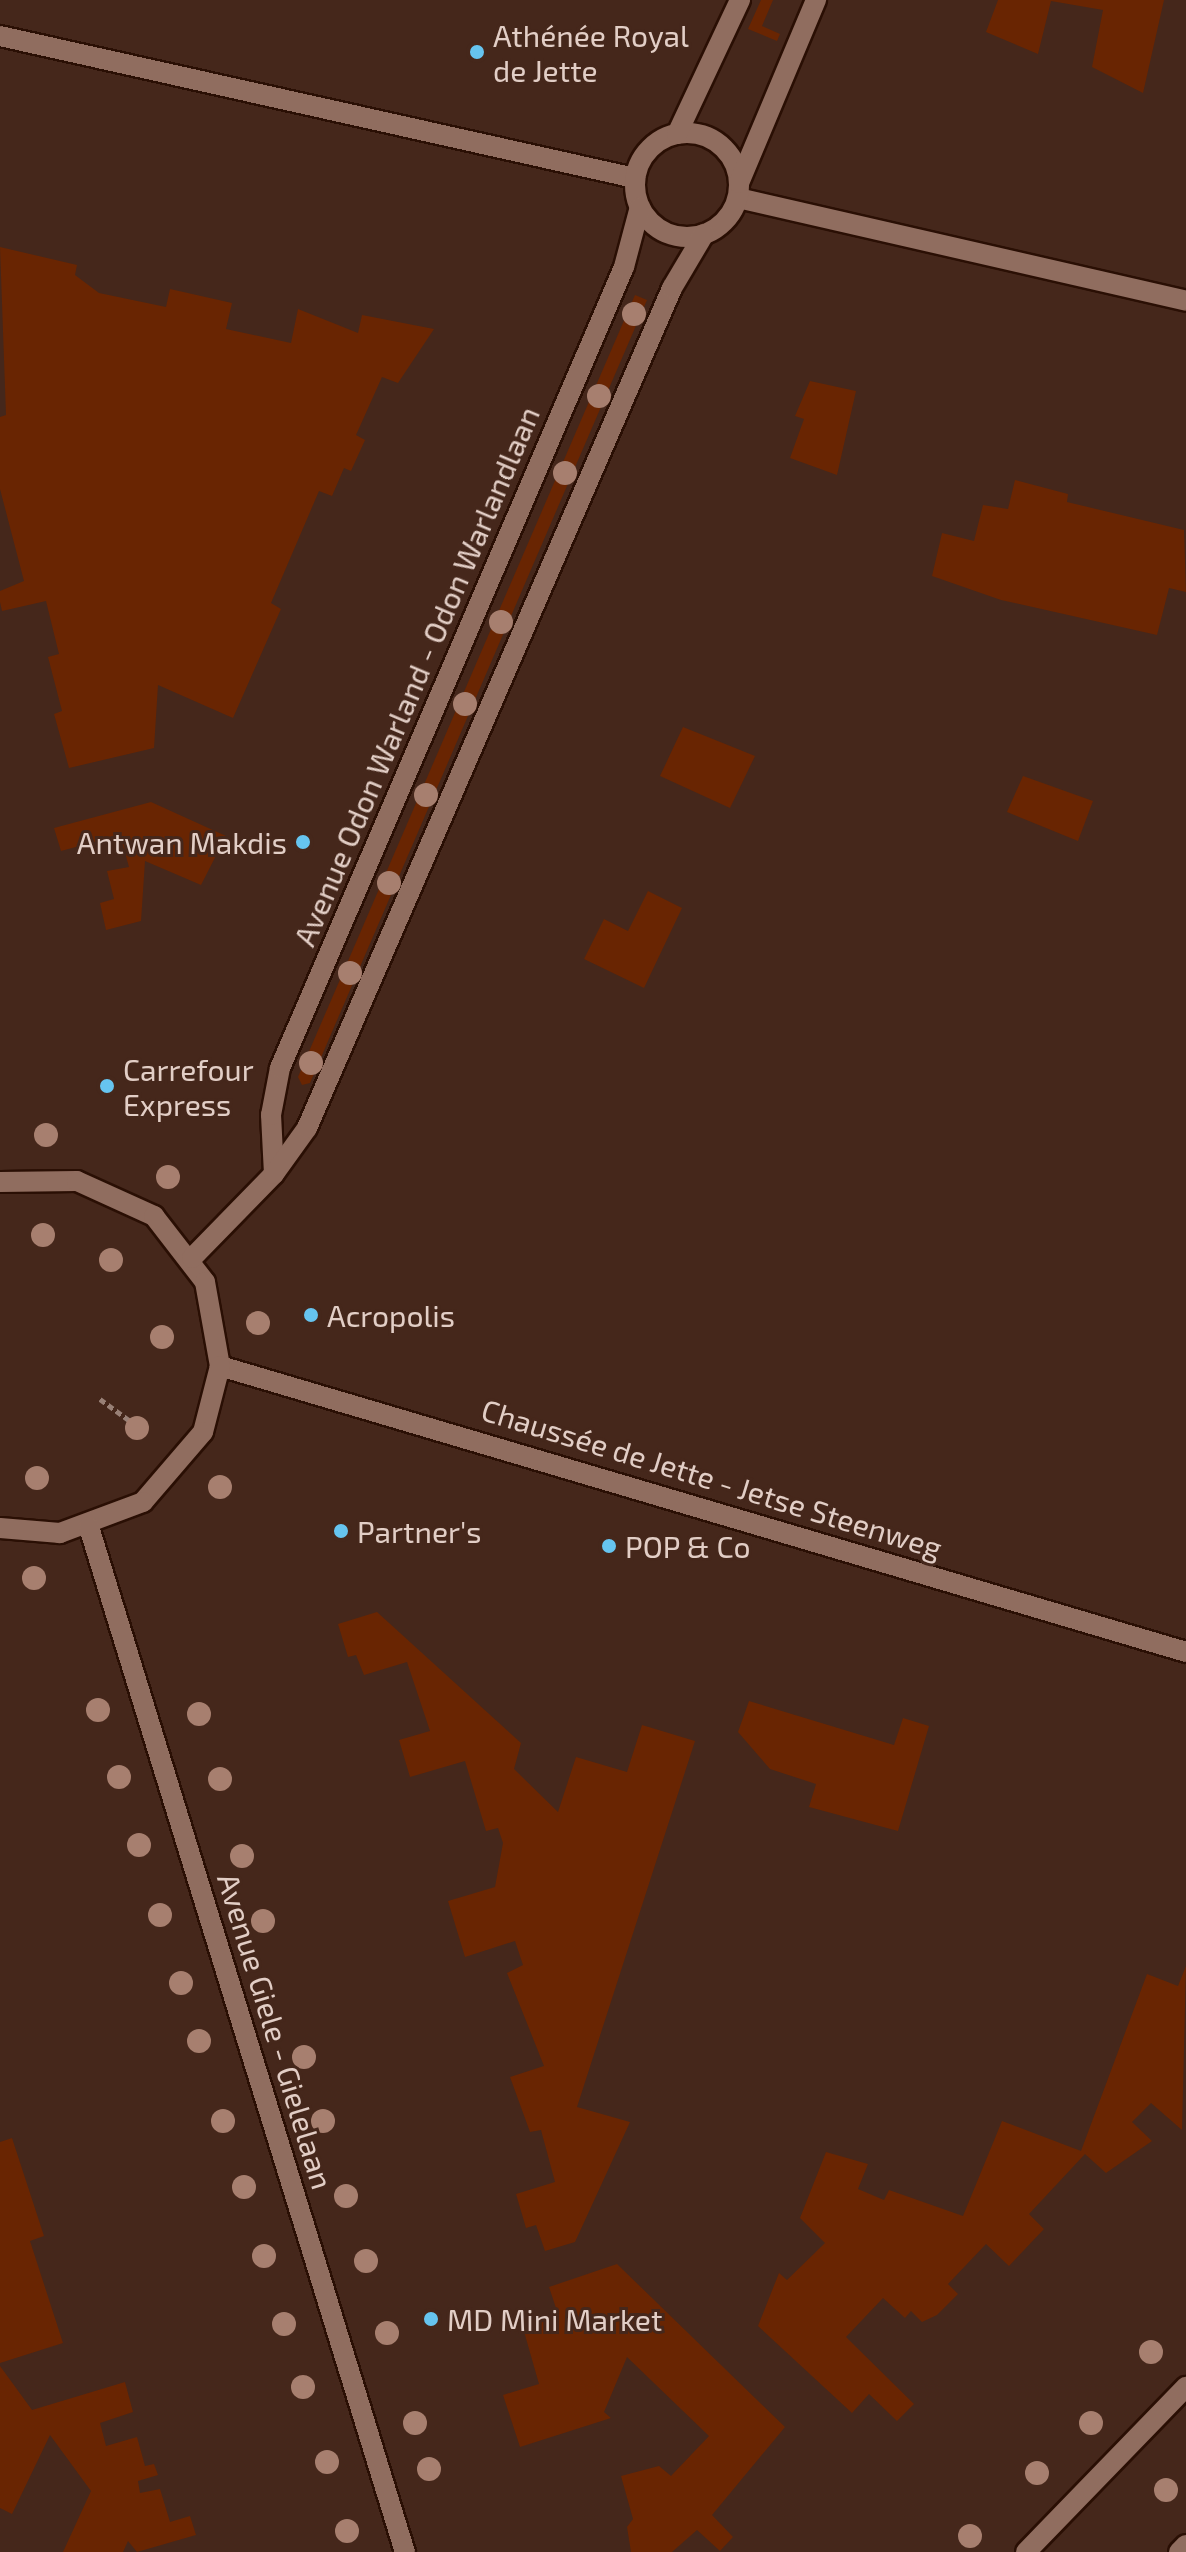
<!DOCTYPE html>
<html>
<head>
<meta charset="utf-8">
<style>
  body { margin:0 }
  #map { position:relative; width:1186px; height:2552px; overflow:hidden; background:#45271b; font-family:"Exo 2",sans-serif }
  div>[style] { position:absolute }
  .green>* { inset:0; background:#692502 }
  .path>* { height:5px; margin-top:-2.5px; transform-origin:0; background:repeating-linear-gradient(90deg,#988076 0 6px,transparent 0 10px) }
  .roads { filter:drop-shadow(2px 0 #2a0f04) drop-shadow(-2px 0 #2a0f04) drop-shadow(0 2px #2a0f04) drop-shadow(0 -2px #2a0f04) }
  .minor>* { height:20px; margin:-10px; padding:0 10px; transform-origin:10px; border-radius:10px; background:#906d5f }
  .tertiary>* { height:20px; margin:-10px; padding:0 10px; transform-origin:10px; border-radius:10px; background:#906d5f }
  .tertiary>.ring { margin:-10px; padding:0; box-sizing:content-box; background:none; border:20px solid #906d5f; border-radius:50% }
  .trees>* { width:24px; height:24px; margin:-12px; border-radius:50%; background:#a77f6f }
  .dots>* { width:22px; height:22px; translate:-50% -50%; box-sizing:border-box; border:4px solid #45271b; border-radius:50% }
  span { translate:-50% -50%; white-space:nowrap; text-align:center; line-height:1.15; -webkit-text-stroke:6px #45271b; paint-order:stroke }
  .poi-label { font-size:30px; color:#e2cec6 }
  .left { translate:0 -50%; text-align:left }
  .right { translate:-100% -50%; text-align:right }
  .street-label { font-size:30px; color:#e2cec6 }
</style>
</head>
<body>
<div id="map">
  <div class="green">
    <div style="clip-path:polygon(761px 0,773px 0,762px 26px,780px 34px,777px 41px,748px 29px)"></div>
    <div style="clip-path:polygon(998px 0,1164px 0,1143px 93px,1092px 67px,1103px 10px,1051px 1px,1038px 54px,986px 32px)"></div>
    <div style="clip-path:polygon(0 247px,77px 265px,75px 275px,99px 293px,166px 307px,170px 289px,232px 303px,226px 329px,291px 343px,298px 309px,358px 333px,362px 315px,434px 329px,398px 383px,382px 377px,356px 435px,365px 440px,351px 471px,344px 468px,332px 496px,319px 491px,271px 603px,281px 609px,233px 718px,158px 685px,154px 748px,69px 768px,54px 714px,62px 711px,48px 657px,59px 654px,46px 601px,2px 611px,0 602px,0 591px,24px 581px,0 489px,0 417px,6px 415px)"></div>
    <div style="clip-path:polygon(635px 295px,647px 300px,310px 1083px,302px 1085px,298px 1077px)"></div>
    <div style="clip-path:polygon(810px 381px,856px 391px,837px 475px,790px 458px,804px 419px,795px 416px)"></div>
    <div style="clip-path:polygon(1015px 480px,1068px 494px,1067px 502px,1184px 530px,1186px 592px,1169px 588px,1157px 635px,1001px 600px,932px 576px,942px 533px,974px 541px,983px 505px,1008px 509px)"></div>
    <div style="clip-path:polygon(683px 727px,755px 756px,730px 808px,660px 776px)"></div>
    <div style="clip-path:polygon(1023px 776px,1093px 801px,1078px 841px,1007px 812px)"></div>
    <div style="clip-path:polygon(151px 802px,226px 836px,201px 885px,145px 861px,141px 921px,106px 930px,100px 903px,114px 899px,107px 871px,129px 867px,120px 835px,61px 851px,54px 828px)"></div>
    <div style="clip-path:polygon(648px 891px,682px 908px,644px 988px,584px 959px,604px 919px,628px 931px)"></div>
    <div style="clip-path:polygon(377px 1612px,521px 1743px,514px 1769px,558px 1812px,576px 1757px,627px 1772px,642px 1725px,695px 1741px,577px 2107px,630px 2122px,575px 2242px,545px 2251px,536px 2225px,526px 2228px,516px 2194px,555px 2182px,541px 2130px,530px 2132px,510px 2077px,544px 2066px,507px 1973px,523px 1965px,515px 1941px,465px 1957px,448px 1901px,495px 1887px,503px 1843px,498px 1828px,486px 1831px,465px 1761px,410px 1777px,399px 1740px,430px 1731px,407px 1662px,364px 1675px,356px 1655px,348px 1657px,338px 1624px)"></div>
    <div style="clip-path:polygon(749px 1701px,894px 1745px,903px 1718px,929px 1726px,898px 1831px,809px 1807px,816px 1784px,770px 1769px,738px 1732px)"></div>
    <div style="clip-path:polygon(1186px 1966px,1182px 2130px,1151px 2103px,1132px 2122px,1152px 2141px,1106px 2173px,1085px 2154px,1029px 2214px,1044px 2229px,1009px 2266px,986px 2244px,948px 2284px,958px 2294px,937px 2315px,922px 2322px,911px 2311px,905px 2318px,883px 2298px,846px 2337px,914px 2404px,897px 2421px,869px 2394px,852px 2413px,758px 2326px,779px 2273px,787px 2280px,825px 2243px,800px 2218px,826px 2152px,868px 2164px,858px 2189px,884px 2200px,889px 2190px,963px 2216px,1002px 2121px,1081px 2151px,1147px 1974px,1178px 1986px)"></div>
    <div style="clip-path:polygon(12px 2138px,44px 2236px,30px 2241px,63px 2343px,0 2363px,0 2142px)"></div>
    <div style="clip-path:polygon(617px 2264px,785px 2427px,712px 2515px,733px 2537px,720px 2551px,697px 2530px,672px 2552px,631px 2552px,627px 2527px,633px 2519px,621px 2476px,659px 2466px,671px 2476px,709px 2436px,627px 2357px,604px 2412px,611px 2418px,520px 2447px,503px 2395px,539px 2384px,523px 2328px,559px 2317px,549px 2287px)"></div>
    <div style="clip-path:polygon(0 2366px,32px 2410px,125px 2382px,133px 2412px,100px 2423px,106px 2446px,137px 2437px,145px 2466px,154px 2464px,158px 2475px,138px 2481px,140px 2493px,160px 2489px,170px 2522px,190px 2516px,196px 2535px,137px 2552px,128px 2541px,123px 2552px,63px 2552px,91px 2491px,50px 2435px,12px 2514px,0 2508px)"></div>
  </div>
  <div class="path">
    <div style="left:100px;top:1399px;width:59px;rotate:36.1deg"></div>
  </div>
  <div class="roads">
    <div class="minor">
      <div style="left:0;top:36px;width:651px;rotate:12.61deg"></div>
      <div style="left:738px;top:198px;width:460px;rotate:12.9deg"></div>
      <div style="left:220px;top:1366px;width:1007px;rotate:16.49deg"></div>
    </div>
    <div class="tertiary">
      <div class="ring" style="left:635px;top:133px;width:84px;height:84px"></div>
      <div style="left:677px;top:134px;width:148px;rotate:-64.8deg"></div>
      <div style="left:739px;top:183px;width:199px;rotate:-67.2deg"></div>
      <div style="left:274px;top:1174px;width:59px;rotate:-92.9deg"></div>
      <div style="left:271px;top:1115px;width:48px;rotate:-79.2deg"></div>
      <div style="left:280px;top:1068px;width:872px;rotate:-66.76deg"></div>
      <div style="left:624px;top:267px;width:62px;rotate:-75.1deg"></div>
      <div style="left:0;top:1182px;width:77px;rotate:-0.7deg"></div>
      <div style="left:77px;top:1181px;width:85px;rotate:24.4deg"></div>
      <div style="left:154px;top:1216px;width:83px;rotate:52.3deg"></div>
      <div style="left:205px;top:1282px;width:85px;rotate:79.9deg"></div>
      <div style="left:220px;top:1366px;width:68px;rotate:104.4deg"></div>
      <div style="left:203px;top:1432px;width:92px;rotate:130.6deg"></div>
      <div style="left:143px;top:1502px;width:89px;rotate:159.5deg"></div>
      <div style="left:60px;top:1533px;width:60px;rotate:-175.2deg"></div>
      <div style="left:192px;top:1258px;width:117px;rotate:-45.7deg"></div>
      <div style="left:274px;top:1174px;width:57px;rotate:-54.3deg"></div>
      <div style="left:307px;top:1128px;width:916px;rotate:-66.51deg"></div>
      <div style="left:672px;top:288px;width:63px;rotate:-59.3deg"></div>
      <div style="left:89px;top:1527px;width:1073px;rotate:72.87deg"></div>
      <div style="left:1026px;top:2552px;width:230px;rotate:-45.9deg"></div>
      <div style="left:1179px;top:2552px;width:10px;rotate:-45deg"></div>
    </div>
  </div>
  <div class="trees">
    <div style="left:634px;top:314px"></div>
    <div style="left:599px;top:396px"></div>
    <div style="left:565px;top:473px"></div>
    <div style="left:501px;top:622px"></div>
    <div style="left:465px;top:704px"></div>
    <div style="left:426px;top:795px"></div>
    <div style="left:389px;top:883px"></div>
    <div style="left:350px;top:973px"></div>
    <div style="left:311px;top:1063px"></div>
    <div style="left:46px;top:1135px"></div>
    <div style="left:168px;top:1177px"></div>
    <div style="left:43px;top:1235px"></div>
    <div style="left:111px;top:1260px"></div>
    <div style="left:258px;top:1323px"></div>
    <div style="left:162px;top:1337px"></div>
    <div style="left:137px;top:1428px"></div>
    <div style="left:37px;top:1478px"></div>
    <div style="left:220px;top:1487px"></div>
    <div style="left:34px;top:1578px"></div>
    <div style="left:98px;top:1710px"></div>
    <div style="left:199px;top:1714px"></div>
    <div style="left:119px;top:1777px"></div>
    <div style="left:220px;top:1779px"></div>
    <div style="left:139px;top:1845px"></div>
    <div style="left:242px;top:1856px"></div>
    <div style="left:160px;top:1915px"></div>
    <div style="left:263px;top:1921px"></div>
    <div style="left:181px;top:1983px"></div>
    <div style="left:199px;top:2041px"></div>
    <div style="left:304px;top:2057px"></div>
    <div style="left:223px;top:2121px"></div>
    <div style="left:323px;top:2121px"></div>
    <div style="left:244px;top:2187px"></div>
    <div style="left:346px;top:2196px"></div>
    <div style="left:264px;top:2256px"></div>
    <div style="left:366px;top:2261px"></div>
    <div style="left:284px;top:2324px"></div>
    <div style="left:387px;top:2333px"></div>
    <div style="left:1151px;top:2352px"></div>
    <div style="left:303px;top:2387px"></div>
    <div style="left:415px;top:2423px"></div>
    <div style="left:1091px;top:2423px"></div>
    <div style="left:327px;top:2462px"></div>
    <div style="left:429px;top:2469px"></div>
    <div style="left:1037px;top:2473px"></div>
    <div style="left:1166px;top:2490px"></div>
    <div style="left:347px;top:2531px"></div>
    <div style="left:970px;top:2536px"></div>
  </div>
  <div class="dots">
    <div style="left:477px;top:52px;background:#66c4ef"></div>
    <div style="left:303px;top:842px;background:#66c4ef"></div>
    <div style="left:107px;top:1086px;background:#66c4ef"></div>
    <div style="left:311px;top:1315px;background:#66c4ef"></div>
    <div style="left:341px;top:1531px;background:#66c4ef"></div>
    <div style="left:609px;top:1546px;background:#66c4ef"></div>
    <div style="left:431px;top:2319px;background:#66c4ef"></div>
  </div>
  <div class="poi-label">
    <span class="left" style="left:493px;top:52px">Athénée Royal<br>de Jette</span>
    <span class="right" style="left:287px;top:842px">Antwan Makdis</span>
    <span class="left" style="left:123px;top:1086px">Carrefour<br>Express</span>
    <span class="left" style="left:327px;top:1315px">Acropolis</span>
    <span class="left" style="left:357px;top:1531px">Partner's</span>
    <span class="left" style="left:625px;top:1546px">POP &amp; Co</span>
    <span class="left" style="left:447px;top:2319px">MD Mini Market</span>
  </div>
  <div class="street-label">
    <span style="left:416px;top:676px;rotate:-67deg">Avenue Odon Warland - Odon Warlandlaan</span>
    <span style="left:712px;top:1478px;rotate:17deg">Chaussée de Jette - Jetse Steenweg</span>
    <span style="left:276px;top:2031px;rotate:73deg">Avenue Giele - Gielelaan</span>
  </div>
</div>
</body>
</html>
